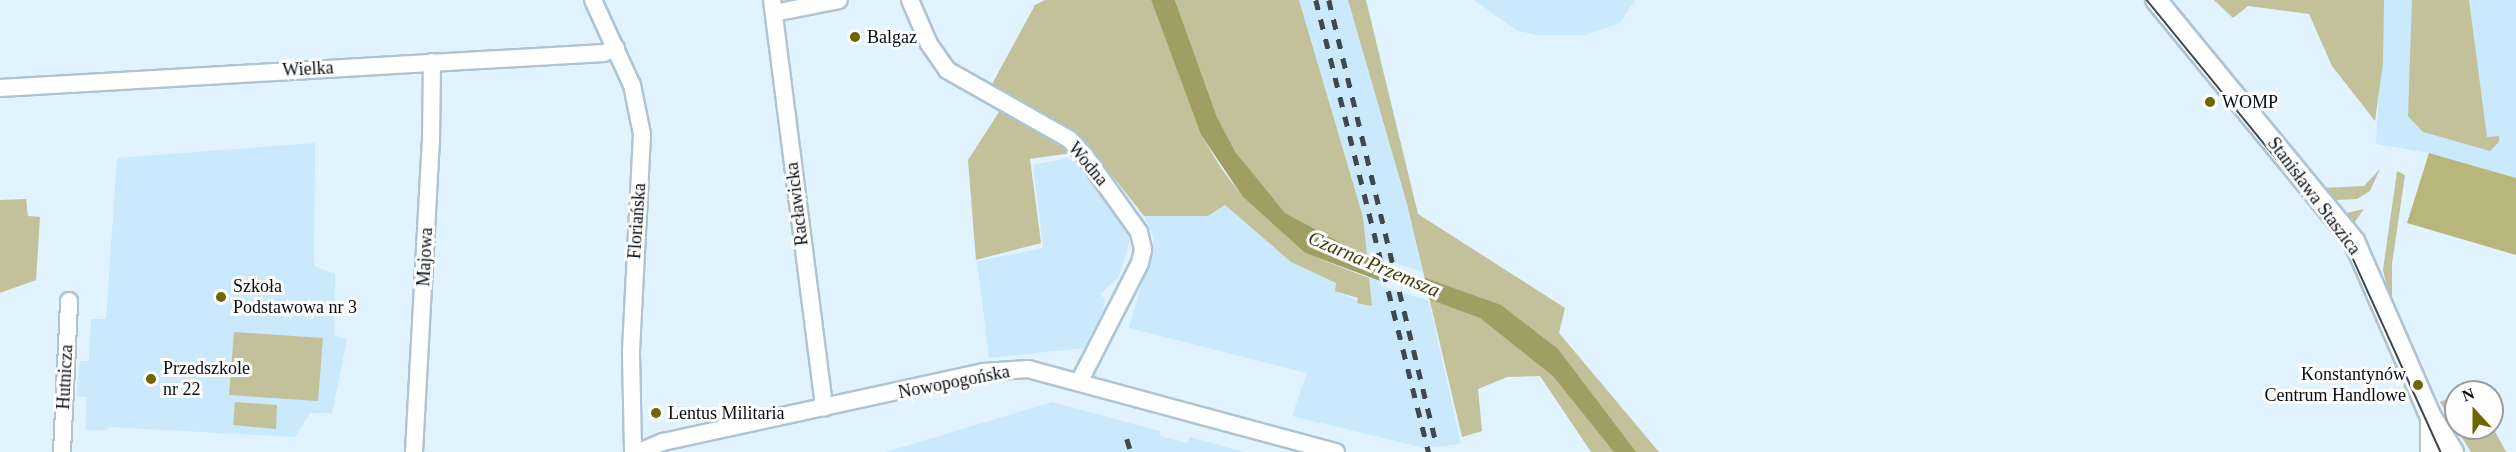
<!DOCTYPE html>
<html>
<head>
<meta charset="utf-8">
<style>
  body { margin:0 }
  #map { position:relative; width:2516px; height:452px; overflow:hidden; background:#e1f3ff; font-family:"Times New Roman",serif }
  div>[style] { position:absolute }
  .built>* { inset:0; background:#cbe9fd }
  .green>* { inset:0; background:#c2c199 }
  .forest>* { inset:0; background:#b9b67b }
  .water>* { inset:0; background:#a19e63 }
  .pier>* { inset:0; background:#e1f3ff }
  .roads { filter:drop-shadow(2px 0 #aec4d2) drop-shadow(-2px 0 #aec4d2) drop-shadow(0 2px #aec4d2) drop-shadow(0 -2px #aec4d2) }
  .minor>* { height:16px; margin:-8px; padding:0 8px; transform-origin:8px; border-radius:8px; background:#fff }
  .tertiary>* { height:20px; margin:-10px; padding:0 10px; transform-origin:10px; border-radius:10px; background:#fff }
  .tram>* { height:1.5px; margin:-0.75px; padding:0 0.75px; transform-origin:0.75px; border-radius:0.75px; background:#3e484f }
  .rail>* { height:4.5px; margin-top:-2.25px; transform-origin:0; background:repeating-linear-gradient(90deg,#3e484f 0 10px,transparent 0 20px) }
  .dots>* { width:16px; height:16px; translate:-50% -50%; box-sizing:border-box; border:3px solid #fdfdfd; border-radius:50% }
  span { translate:-50% -50%; white-space:nowrap; text-align:center; line-height:1.15; -webkit-text-stroke:6px #fdfdfd; paint-order:stroke }
  .poi-label { font-size:18px; color:#050c11 }
  .left { translate:0 -50%; text-align:left }
  .right { translate:-100% -50%; text-align:right }
  .street-label { font-size:18px; color:#050c11 }
  .water-label { font-size:20px; color:#3e3b0b; font-style:italic }
  .north { position:absolute; left:2444px; top:380px; width:60px; height:60px; box-sizing:border-box; background:#fdfdfd; border:2px solid #9a9d9f; border-radius:50%; rotate:339deg; font-size:16px; font-weight:700; line-height:24px; text-align:center; color:#050c11 }
  .north::after { content:''; display:block; margin:auto; width:21px; height:27px; background:#6d6700; clip-path:polygon(50% 0,100% 100%,50% 72%,0 100%) }
</style>
</head>
<body>
<div id="map">
  <div class="built">
    <div style="clip-path:polygon(1299px 0,1348px 0,1407px 204px,1461px 444px,1424px 448px,1292px 416px,1307px 373px,1129px 328px,1154px 239px,1144px 216px,1208px 216px,1225px 205px,1291px 262px,1336px 283px,1335px 291px,1371px 306px,1363px 217px)"></div>
    <div style="clip-path:polygon(1474px 0,1635px 0,1620px 23px,1586px 35px,1535px 35px,1516px 30px)"></div>
    <div style="clip-path:polygon(2384px 0,2516px 0,2516px 178px,2429px 153px,2376px 144px)"></div>
    <div style="clip-path:polygon(315px 143px,314px 266px,335px 274px,334px 335px,347px 339px,332px 413px,310px 413px,295px 437px,108px 427px,107px 430px,85px 430px,87px 397px,77px 396px,80px 361px,89px 361px,91px 319px,106px 319px,117px 158px)"></div>
    <div style="clip-path:polygon(1068px 158px,1080px 163px,1130px 239px,1119px 277px,1100px 294px,1105px 299px,1103px 311px,1084px 348px,989px 358px,977px 261px,1043px 248px,1033px 165px)"></div>
    <div style="clip-path:polygon(1052px 402px,1160px 431px,1160px 436px,1187px 443px,1190px 437px,1244px 452px,886px 452px)"></div>
  </div>
  <div class="green">
    <div style="clip-path:polygon(1045px 0,1151px 0,1201px 135px,1221px 168px,1243px 197px,1305px 253px,1369px 278px,1372px 306px,1357px 303px,1358px 298px,1335px 291px,1336px 283px,1291px 262px,1225px 205px,1208px 216px,1144px 216px,1092px 150px,1030px 159px,1041px 243px,976px 260px,968px 160px,1008px 98px,991px 86px,1035px 5px)"></div>
    <div style="clip-path:polygon(1175px 0,1299px 0,1363px 217px,1367px 256px,1285px 213px,1262px 188px,1236px 153px,1217px 117px)"></div>
    <div style="clip-path:polygon(1348px 0,1366px 0,1418px 214px,1565px 308px,1559px 333px,1659px 452px,1591px 452px,1540px 376px,1507px 377px,1478px 389px,1482px 431px,1462px 437px,1407px 204px)"></div>
    <div style="clip-path:polygon(2214px 0,2384px 0,2383px 63px,2375px 121px,2332px 66px,2309px 14px,2248px 6px,2233px 18px)"></div>
    <div style="clip-path:polygon(2412px 0,2469px 0,2487px 137px,2499px 136px,2499px 142px,2490px 151px,2423px 132px,2408px 116px)"></div>
    <div style="clip-path:polygon(2380px 169px,2370px 191px,2357px 199px,2337px 200px,2321px 188px,2364px 186px)"></div>
    <div style="clip-path:polygon(2397px 171px,2405px 175px,2392px 264px,2392px 308px,2383px 270px)"></div>
    <div style="clip-path:polygon(26px 199px,28px 216px,40px 217px,36px 280px,0 293px,0 200px)"></div>
    <div style="clip-path:polygon(2364px 209px,2352px 226px,2342px 214px)"></div>
    <div style="clip-path:polygon(234px 332px,323px 338px,318px 401px,229px 395px)"></div>
    <div style="clip-path:polygon(2451px 397px,2456px 404px,2456px 428px,2440px 402px)"></div>
    <div style="clip-path:polygon(235px 402px,277px 405px,276px 429px,233px 425px)"></div>
    <div style="clip-path:polygon(2492px 426px,2506px 452px,2471px 452px,2456px 428px)"></div>
  </div>
  <div class="forest">
    <div style="clip-path:polygon(2429px 153px,2516px 178px,2516px 255px,2407px 223px)"></div>
  </div>
  <div class="water">
    <div style="clip-path:polygon(1151px 0,1175px 0,1217px 117px,1236px 153px,1285px 213px,1372px 259px,1501px 305px,1558px 349px,1636px 452px,1614px 452px,1553px 376px,1480px 318px,1305px 253px,1243px 197px,1201px 135px)"></div>
  </div>
  <div class="pier">
    <div style="clip-path:polygon(1374px 256px,1423px 272px,1430px 301px,1381px 286px)"></div>
  </div>
  <div class="roads">
    <div class="minor">
      <div style="left:593px;top:0;width:94px;rotate:65.4deg"></div>
      <div style="left:632px;top:85px;width:50px;rotate:78.5deg"></div>
      <div style="left:642px;top:134px;width:220px;rotate:92.9deg"></div>
      <div style="left:631px;top:354px;width:98px;rotate:88.8deg"></div>
      <div style="left:772px;top:0;width:411px;rotate:82.7deg"></div>
      <div style="left:910px;top:0;width:48px;rotate:66.6deg"></div>
      <div style="left:929px;top:44px;width:32px;rotate:55deg"></div>
      <div style="left:947px;top:70px;width:140px;rotate:29.5deg"></div>
      <div style="left:1069px;top:139px;width:23px;rotate:47deg"></div>
      <div style="left:1085px;top:156px;width:93px;rotate:54.6deg"></div>
      <div style="left:1139px;top:232px;width:18px;rotate:77deg"></div>
      <div style="left:1143px;top:250px;width:13px;rotate:103deg"></div>
      <div style="left:1140px;top:263px;width:134px;rotate:117.1deg"></div>
      <div style="left:774px;top:13px;width:66px;rotate:-11.3deg"></div>
      <div style="left:0;top:88px;width:605px;rotate:-3.32deg"></div>
      <div style="left:604px;top:53px;width:13px;rotate:-23deg"></div>
      <div style="left:62px;top:452px;width:151px;rotate:-87.3deg"></div>
      <div style="left:414px;top:452px;width:310px;rotate:-86.9deg"></div>
      <div style="left:431px;top:142px;width:80px;rotate:-89.3deg"></div>
      <div style="left:639px;top:452px;width:26px;rotate:-23deg"></div>
      <div style="left:663px;top:442px;width:328px;rotate:-12.3deg"></div>
      <div style="left:983px;top:372px;width:45px;rotate:-3.8deg"></div>
      <div style="left:1028px;top:369px;width:319px;rotate:15.1deg"></div>
    </div>
    <div class="tertiary">
      <div style="left:2156px;top:0;width:312px;rotate:50.6deg"></div>
      <div style="left:2354px;top:241px;width:192px;rotate:66.4deg"></div>
      <div style="left:2431px;top:417px;width:41px;rotate:57.8deg"></div>
      <div style="left:2431px;top:452px;width:32px;rotate:-90deg"></div>
    </div>
  </div>
  <div class="tram">
    <div style="left:2147px;top:0;width:316px;rotate:50.8deg"></div>
    <div style="left:2347px;top:245px;width:227px;rotate:65.6deg"></div>
  </div>
  <div class="rail">
    <div style="left:1316px;top:0;width:466px;rotate:76deg"></div>
    <div style="left:1329px;top:0;width:459px;rotate:76.4deg"></div>
    <div style="left:1127px;top:439px;width:14px;rotate:73deg"></div>
  </div>
  <div class="dots">
    <div style="left:855px;top:37px;background:#6d6700"></div>
    <div style="left:2210px;top:102px;background:#6d6700"></div>
    <div style="left:221px;top:297px;background:#6d6700"></div>
    <div style="left:151px;top:379px;background:#6d6700"></div>
    <div style="left:2418px;top:385px;background:#6d6700"></div>
    <div style="left:656px;top:413px;background:#6d6700"></div>
  </div>
  <div class="poi-label">
    <span class="left" style="left:867px;top:37px">Balgaz</span>
    <span class="left" style="left:2222px;top:102px">WOMP</span>
    <span class="left" style="left:233px;top:297px">Szkoła<br>Podstawowa nr 3</span>
    <span class="left" style="left:163px;top:379px">Przedszkole<br>nr 22</span>
    <span class="right" style="left:2406px;top:385px">Konstantynów<br>Centrum Handlowe</span>
    <span class="left" style="left:668px;top:413px">Lentus Militaria</span>
  </div>
  <div class="street-label">
    <span style="left:308px;top:69px;rotate:-3deg">Wielka</span>
    <span style="left:1088px;top:164px;rotate:50deg">Wodna</span>
    <span style="left:2314px;top:196px;rotate:53deg">Stanisława Staszica</span>
    <span style="left:797px;top:204px;rotate:-97deg">Racławicka</span>
    <span style="left:637px;top:221px;rotate:-86deg">Floriańska</span>
    <span style="left:425px;top:257px;rotate:-87deg">Majowa</span>
    <span style="left:65px;top:377px;rotate:-87deg">Hutnicza</span>
    <span style="left:954px;top:382px;rotate:-11deg">Nowopogońska</span>
  </div>
  <div class="water-label">
    <span style="left:1374px;top:264px;rotate:23deg">Czarna Przemsza</span>
  </div>
  <div class="north">N</div>
</div>
</body>
</html>
